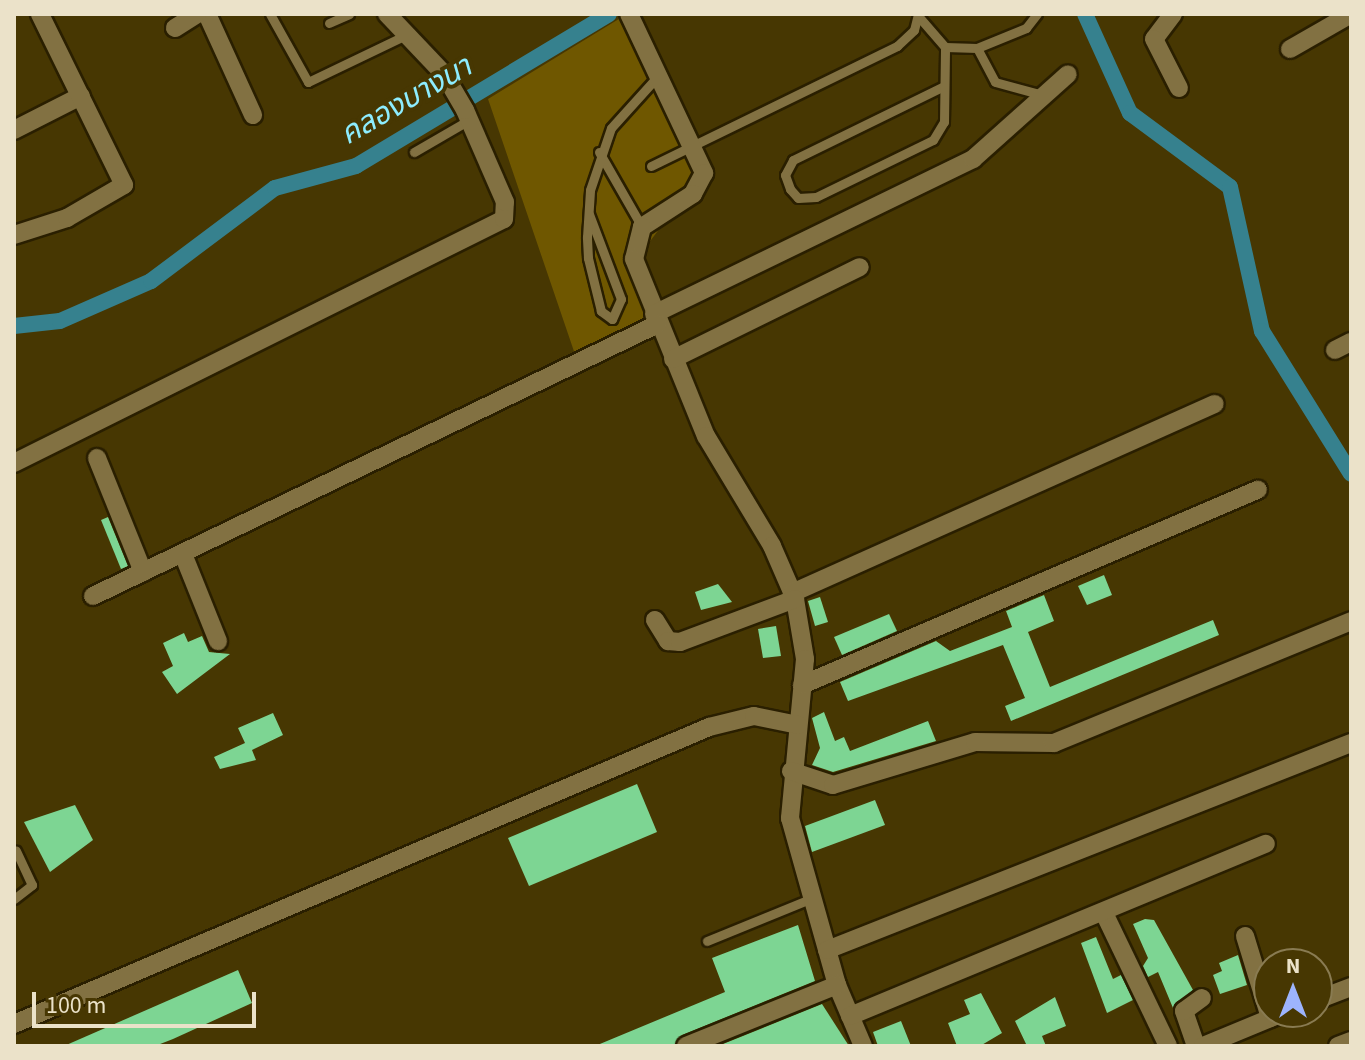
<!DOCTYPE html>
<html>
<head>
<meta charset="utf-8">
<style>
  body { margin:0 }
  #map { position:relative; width:1365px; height:1060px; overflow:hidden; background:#473702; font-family:"Source Sans 3","Noto Sans Thai",sans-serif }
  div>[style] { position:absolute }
  .green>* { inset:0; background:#6f5700 }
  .canal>* { height:16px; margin:-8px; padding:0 8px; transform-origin:8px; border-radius:8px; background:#36818e }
  .building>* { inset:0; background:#7dd593 }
  .roads { filter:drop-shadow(2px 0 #2a1f00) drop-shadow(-2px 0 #2a1f00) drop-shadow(0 2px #2a1f00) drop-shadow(0 -2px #2a1f00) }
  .lane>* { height:9px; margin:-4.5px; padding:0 4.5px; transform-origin:4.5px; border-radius:4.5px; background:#827142 }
  .street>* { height:18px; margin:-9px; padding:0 9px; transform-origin:9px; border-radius:9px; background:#827142 }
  span { translate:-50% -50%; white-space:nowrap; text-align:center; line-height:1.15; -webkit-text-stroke:8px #473702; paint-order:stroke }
  .water-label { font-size:30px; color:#8dedff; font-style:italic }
  .frame { position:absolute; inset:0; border:16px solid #ebe2c9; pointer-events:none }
  .north { position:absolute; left:1253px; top:948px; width:80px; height:80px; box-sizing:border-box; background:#473702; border:2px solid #897b52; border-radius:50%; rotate:0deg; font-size:22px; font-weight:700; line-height:32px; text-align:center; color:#ebe2c9 }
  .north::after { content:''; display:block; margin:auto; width:28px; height:36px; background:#9db4fd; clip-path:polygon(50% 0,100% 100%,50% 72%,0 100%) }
  .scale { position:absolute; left:32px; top:992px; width:224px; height:36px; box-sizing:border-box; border:4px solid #ebe2c9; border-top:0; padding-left:10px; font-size:24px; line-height:28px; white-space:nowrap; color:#ebe2c9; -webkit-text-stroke:6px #473702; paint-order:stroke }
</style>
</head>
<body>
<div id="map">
  <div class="green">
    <div style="clip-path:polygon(627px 14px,708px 164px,645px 248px,646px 278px,666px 329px,580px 369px,488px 99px)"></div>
  </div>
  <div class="canal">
    <div style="left:1085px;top:14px;width:109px;rotate:65.6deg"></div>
    <div style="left:1130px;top:113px;width:124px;rotate:36.5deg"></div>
    <div style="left:1230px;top:187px;width:148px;rotate:77.5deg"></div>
    <div style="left:1262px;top:331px;width:168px;rotate:58.1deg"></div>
    <div style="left:14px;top:326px;width:46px;rotate:-6.2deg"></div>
    <div style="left:60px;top:321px;width:99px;rotate:-23.7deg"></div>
    <div style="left:151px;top:281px;width:155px;rotate:-36.9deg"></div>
    <div style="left:275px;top:188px;width:84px;rotate:-15.2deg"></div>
    <div style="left:356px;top:166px;width:295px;rotate:-31deg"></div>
  </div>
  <div class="building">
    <div style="clip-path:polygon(108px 517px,128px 566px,121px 569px,101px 520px)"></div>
    <div style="clip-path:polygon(1104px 575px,1112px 595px,1087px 605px,1078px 586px)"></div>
    <div style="clip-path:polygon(718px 584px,732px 602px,701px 610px,695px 592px)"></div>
    <div style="clip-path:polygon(1044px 595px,1054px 621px,1028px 632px,1050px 687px,1213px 620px,1219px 635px,1011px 721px,1005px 706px,1025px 698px,1003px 645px,848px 701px,840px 682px,936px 641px,950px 651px,1012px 627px,1006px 611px)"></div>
    <div style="clip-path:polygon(820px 597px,828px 622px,815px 626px,808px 601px)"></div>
    <div style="clip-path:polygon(889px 614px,897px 631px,842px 655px,834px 637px)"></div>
    <div style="clip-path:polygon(776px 626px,781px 656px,763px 658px,758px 629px)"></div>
    <div style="clip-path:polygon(184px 633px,188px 642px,202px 636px,209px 652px,230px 654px,177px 694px,162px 672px,173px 666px,163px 643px)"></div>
    <div style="clip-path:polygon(824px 712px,835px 741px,844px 737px,850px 751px,928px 721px,936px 741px,833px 772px,812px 765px,820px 748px,812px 718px)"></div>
    <div style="clip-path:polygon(273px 713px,283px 735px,252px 750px,256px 760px,220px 769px,214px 757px,245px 743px,238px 728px)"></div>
    <div style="clip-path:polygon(637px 784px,657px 832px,529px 886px,508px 838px)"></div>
    <div style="clip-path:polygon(875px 800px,885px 825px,812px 852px,805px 826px)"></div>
    <div style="clip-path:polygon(75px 805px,93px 840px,50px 872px,24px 822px)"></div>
    <div style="clip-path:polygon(1145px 919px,1154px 920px,1193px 990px,1173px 1008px,1158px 972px,1148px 977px,1143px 966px,1148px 958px,1133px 924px)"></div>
    <div style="clip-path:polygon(798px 925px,815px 981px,682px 1035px,674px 1046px,595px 1046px,725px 992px,712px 958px)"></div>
    <div style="clip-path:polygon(1096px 937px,1113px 979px,1121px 975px,1133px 1000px,1107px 1013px,1081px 943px)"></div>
    <div style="clip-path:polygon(1238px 955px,1247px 985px,1220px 994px,1213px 975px,1222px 971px,1219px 963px)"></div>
    <div style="clip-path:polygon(238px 970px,252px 1003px,173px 1039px,155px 1046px,64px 1046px)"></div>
    <div style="clip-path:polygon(981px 993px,1002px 1033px,980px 1046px,957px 1046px,948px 1023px,970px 1014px,964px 1000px)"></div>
    <div style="clip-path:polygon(1055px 997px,1066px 1026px,1042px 1036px,1046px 1046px,1027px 1046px,1015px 1021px)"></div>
    <div style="clip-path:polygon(822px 1004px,849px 1046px,718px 1046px)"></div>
    <div style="clip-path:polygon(901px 1021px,911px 1046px,878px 1046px,873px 1032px)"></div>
  </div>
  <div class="roads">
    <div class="lane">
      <div style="left:270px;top:14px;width:78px;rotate:60.8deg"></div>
      <div style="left:308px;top:82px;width:104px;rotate:-25.6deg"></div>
      <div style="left:919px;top:17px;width:40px;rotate:49deg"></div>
      <div style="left:945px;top:47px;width:32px;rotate:2deg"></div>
      <div style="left:977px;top:48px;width:53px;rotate:-22.2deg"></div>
      <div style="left:1026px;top:28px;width:18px;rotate:-52deg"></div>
      <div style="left:329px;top:23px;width:22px;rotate:-24deg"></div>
      <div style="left:977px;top:48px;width:38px;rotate:62deg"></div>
      <div style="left:995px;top:82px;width:50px;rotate:15.2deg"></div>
      <div style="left:942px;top:87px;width:166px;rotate:153.9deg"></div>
      <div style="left:793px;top:160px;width:17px;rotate:118deg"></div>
      <div style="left:785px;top:175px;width:15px;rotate:70deg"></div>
      <div style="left:790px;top:189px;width:12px;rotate:48deg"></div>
      <div style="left:798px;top:198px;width:18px;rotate:-3deg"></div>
      <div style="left:816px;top:197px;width:130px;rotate:-26deg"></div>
      <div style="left:933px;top:140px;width:21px;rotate:-59deg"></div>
      <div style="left:944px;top:122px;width:75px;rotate:-89.2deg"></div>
      <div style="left:414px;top:152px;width:64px;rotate:-30.2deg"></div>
      <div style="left:599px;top:152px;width:86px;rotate:60.2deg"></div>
      <div style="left:651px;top:166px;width:274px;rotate:-26deg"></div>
      <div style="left:897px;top:46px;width:23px;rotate:-43deg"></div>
      <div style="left:914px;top:30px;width:16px;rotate:-76deg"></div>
      <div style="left:589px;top:214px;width:91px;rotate:69.4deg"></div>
      <div style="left:621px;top:299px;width:22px;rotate:114deg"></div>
      <div style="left:612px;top:319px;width:14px;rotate:-144deg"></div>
      <div style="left:601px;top:311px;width:55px;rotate:-103.8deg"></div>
      <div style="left:588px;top:258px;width:21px;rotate:-93deg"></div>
      <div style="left:587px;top:237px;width:47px;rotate:-86.3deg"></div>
      <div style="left:590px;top:190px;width:65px;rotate:-71.3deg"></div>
      <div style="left:611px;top:128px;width:70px;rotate:-47.9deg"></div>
      <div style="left:14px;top:899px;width:23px;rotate:-38deg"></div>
      <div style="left:32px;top:885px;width:38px;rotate:-115deg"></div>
      <div style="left:707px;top:941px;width:111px;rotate:-22.2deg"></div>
    </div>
    <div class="street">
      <div style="left:207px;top:14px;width:111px;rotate:65.5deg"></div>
      <div style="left:629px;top:14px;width:176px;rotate:64.7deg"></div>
      <div style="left:704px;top:173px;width:24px;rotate:118deg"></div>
      <div style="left:693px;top:194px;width:61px;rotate:147.1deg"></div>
      <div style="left:642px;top:227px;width:33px;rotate:104deg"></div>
      <div style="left:634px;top:259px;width:191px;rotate:67.9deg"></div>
      <div style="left:706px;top:436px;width:128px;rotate:59deg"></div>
      <div style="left:772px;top:546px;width:58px;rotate:66.5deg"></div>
      <div style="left:795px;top:599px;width:61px;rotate:80.5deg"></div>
      <div style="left:805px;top:659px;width:160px;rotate:95.4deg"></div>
      <div style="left:790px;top:818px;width:173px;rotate:74.3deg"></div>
      <div style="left:837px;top:985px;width:66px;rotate:66.9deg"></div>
      <div style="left:1173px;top:14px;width:31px;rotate:127deg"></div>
      <div style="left:1154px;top:39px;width:55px;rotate:63deg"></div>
      <div style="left:175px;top:28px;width:26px;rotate:-32deg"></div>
      <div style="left:1290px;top:49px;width:70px;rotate:-29.8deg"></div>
      <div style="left:14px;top:130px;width:75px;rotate:-26.9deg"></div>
      <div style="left:14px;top:235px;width:56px;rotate:-17.8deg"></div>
      <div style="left:67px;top:218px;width:66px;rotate:-30.1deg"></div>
      <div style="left:124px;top:185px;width:191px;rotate:-116.2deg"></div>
      <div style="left:654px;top:314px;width:355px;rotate:-25.9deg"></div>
      <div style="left:973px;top:159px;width:127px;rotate:-41.8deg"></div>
      <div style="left:1335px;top:350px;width:18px;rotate:-27deg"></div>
      <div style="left:673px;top:359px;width:208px;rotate:-26.2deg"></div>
      <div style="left:97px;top:458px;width:123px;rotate:68deg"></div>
      <div style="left:14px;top:463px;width:547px;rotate:-26.47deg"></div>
      <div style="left:504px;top:219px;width:17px;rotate:-87deg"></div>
      <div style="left:505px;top:202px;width:100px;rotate:-113.5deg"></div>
      <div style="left:465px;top:110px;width:42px;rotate:-120.3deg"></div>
      <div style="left:444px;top:74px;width:83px;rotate:-133.5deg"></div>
      <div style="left:183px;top:554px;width:94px;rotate:68.1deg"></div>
      <div style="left:792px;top:593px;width:463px;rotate:-24.1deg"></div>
      <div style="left:93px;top:596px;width:627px;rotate:-25.71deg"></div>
      <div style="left:655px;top:620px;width:25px;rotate:58deg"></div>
      <div style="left:668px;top:641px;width:12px;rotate:5deg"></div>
      <div style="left:680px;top:642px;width:123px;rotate:-20.5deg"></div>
      <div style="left:802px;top:685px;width:496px;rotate:-23.2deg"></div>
      <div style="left:791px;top:771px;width:44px;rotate:18.4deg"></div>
      <div style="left:833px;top:785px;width:148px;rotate:-16.8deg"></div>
      <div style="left:975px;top:742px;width:79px;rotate:0.7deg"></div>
      <div style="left:1054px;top:743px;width:321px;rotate:-22.3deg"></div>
      <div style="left:1105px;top:915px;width:145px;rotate:64.3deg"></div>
      <div style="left:1245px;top:936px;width:86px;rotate:73deg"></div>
      <div style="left:827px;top:950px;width:563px;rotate:-21.56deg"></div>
      <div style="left:1317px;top:1000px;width:36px;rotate:-21deg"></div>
      <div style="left:850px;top:1016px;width:450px;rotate:-22.5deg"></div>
      <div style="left:14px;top:1024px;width:756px;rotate:-23.14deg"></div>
      <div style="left:709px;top:727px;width:46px;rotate:-13.7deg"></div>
      <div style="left:754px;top:716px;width:45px;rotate:11.6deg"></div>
      <div style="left:686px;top:1046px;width:163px;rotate:-22deg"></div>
      <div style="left:1196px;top:1046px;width:37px;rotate:-109deg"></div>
      <div style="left:1184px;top:1011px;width:22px;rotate:-36deg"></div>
      <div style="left:1203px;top:1046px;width:89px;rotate:-22.5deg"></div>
      <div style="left:1338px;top:1046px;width:14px;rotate:-21deg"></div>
    </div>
  </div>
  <div class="water-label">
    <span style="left:406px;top:101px;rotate:-30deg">คลองบางนา</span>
  </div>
  <div class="frame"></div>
  <div class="north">N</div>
  <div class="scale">100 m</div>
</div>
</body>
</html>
